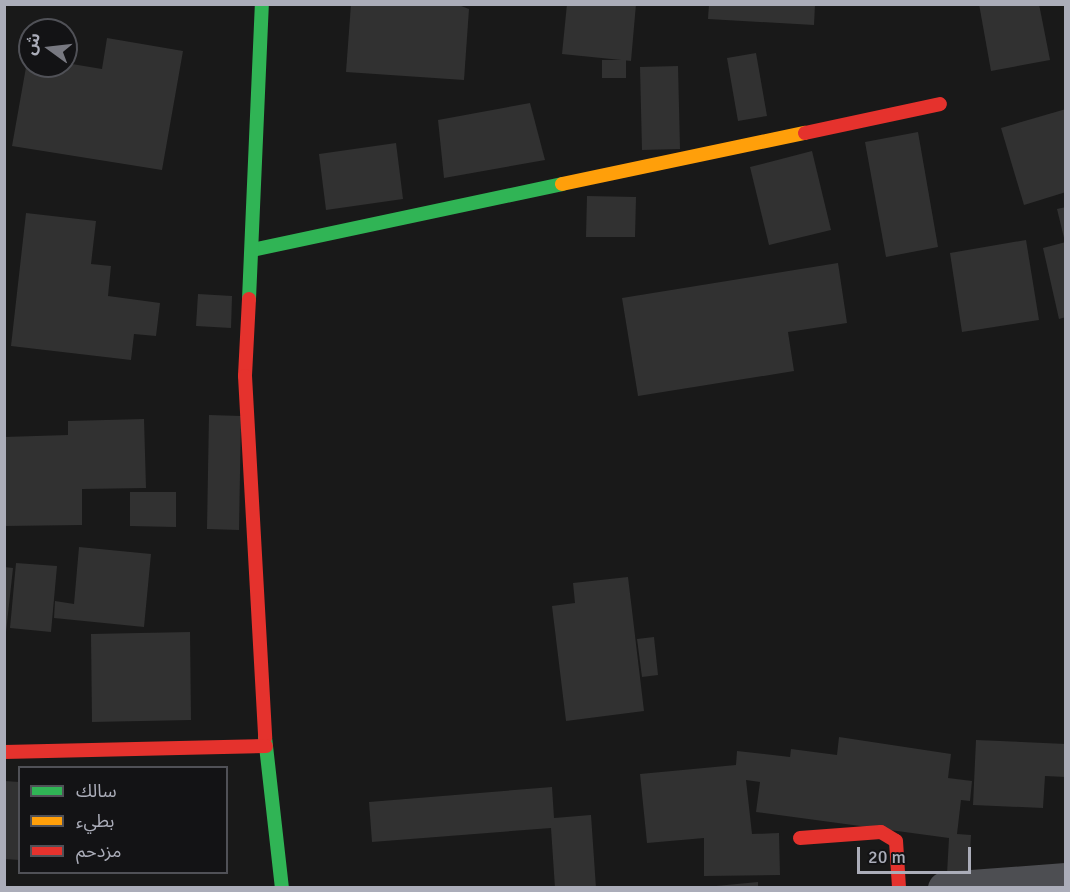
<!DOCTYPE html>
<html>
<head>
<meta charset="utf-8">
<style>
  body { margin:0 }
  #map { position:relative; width:1070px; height:892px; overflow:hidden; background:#191919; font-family:Signika,"Noto Sans Arabic",sans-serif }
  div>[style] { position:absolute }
  .building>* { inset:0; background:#313131 }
  .street>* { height:33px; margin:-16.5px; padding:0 16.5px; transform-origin:16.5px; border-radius:16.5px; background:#4d4e52 }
  .fast>* { height:14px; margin:-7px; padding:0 7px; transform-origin:7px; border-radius:7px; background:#30b455 }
  .slow>* { height:14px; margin:-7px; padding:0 7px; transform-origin:7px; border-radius:7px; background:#ff9f0a }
  .jam>* { height:14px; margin:-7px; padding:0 7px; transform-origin:7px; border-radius:7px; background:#e5322d }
  span { translate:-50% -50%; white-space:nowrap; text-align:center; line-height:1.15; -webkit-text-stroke:4.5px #131315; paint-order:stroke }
  .frame { position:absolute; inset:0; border:6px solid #abadb9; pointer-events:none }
  .legend { position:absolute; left:18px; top:766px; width:210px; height:108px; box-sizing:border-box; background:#131315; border:2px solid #505157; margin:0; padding:8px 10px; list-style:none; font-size:18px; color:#abadb9 }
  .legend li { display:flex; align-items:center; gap:12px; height:30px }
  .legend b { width:30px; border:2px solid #505157 }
  .north { position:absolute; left:18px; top:18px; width:60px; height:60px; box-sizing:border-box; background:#131315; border:2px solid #505157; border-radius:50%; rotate:285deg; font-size:16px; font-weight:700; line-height:24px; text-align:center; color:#abadb9 }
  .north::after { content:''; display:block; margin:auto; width:21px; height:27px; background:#787981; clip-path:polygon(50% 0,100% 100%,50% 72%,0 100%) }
  .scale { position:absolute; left:857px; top:847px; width:114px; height:27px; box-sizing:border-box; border:3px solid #abadb9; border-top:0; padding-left:8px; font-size:18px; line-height:21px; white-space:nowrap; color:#abadb9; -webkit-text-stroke:4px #131315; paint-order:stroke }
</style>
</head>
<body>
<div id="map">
  <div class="building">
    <div style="clip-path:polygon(351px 4px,456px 4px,469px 9px,464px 80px,346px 72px)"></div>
    <div style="clip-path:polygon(567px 4px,636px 4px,631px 61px,562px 54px)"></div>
    <div style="clip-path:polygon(709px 4px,815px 4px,814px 25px,708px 19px)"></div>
    <div style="clip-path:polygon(979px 4px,1039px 4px,1050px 60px,991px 71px)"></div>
    <div style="clip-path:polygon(107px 38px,183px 51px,162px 170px,12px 146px,28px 56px,30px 66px,66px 63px,102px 69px)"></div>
    <div style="clip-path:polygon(756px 53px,767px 116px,738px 121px,727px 58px)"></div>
    <div style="clip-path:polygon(602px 60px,626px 60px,626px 78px,602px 78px)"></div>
    <div style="clip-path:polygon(678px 66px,680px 149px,642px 150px,640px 67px)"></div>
    <div style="clip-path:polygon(530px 103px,545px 160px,444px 178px,438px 120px)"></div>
    <div style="clip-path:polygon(1066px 109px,1066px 192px,1024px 205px,1001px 128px)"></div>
    <div style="clip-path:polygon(918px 132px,938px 247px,886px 257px,865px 142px)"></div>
    <div style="clip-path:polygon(396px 143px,403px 199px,326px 210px,319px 154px)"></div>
    <div style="clip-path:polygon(812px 151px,831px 230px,769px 245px,750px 167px)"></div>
    <div style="clip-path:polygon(587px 196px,636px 197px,635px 237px,586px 237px)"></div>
    <div style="clip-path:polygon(1066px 207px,1066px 242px,1065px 242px,1057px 209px)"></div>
    <div style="clip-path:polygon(26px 213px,96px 221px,91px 264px,111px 266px,108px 296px,160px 303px,156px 336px,134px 334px,131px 360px,11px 346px)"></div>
    <div style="clip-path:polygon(1026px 240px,1039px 320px,962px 332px,950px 253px)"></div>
    <div style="clip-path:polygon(1066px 242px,1066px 317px,1059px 319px,1043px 248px)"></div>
    <div style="clip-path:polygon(838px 263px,847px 323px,788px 332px,794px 371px,638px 396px,622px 298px)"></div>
    <div style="clip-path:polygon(198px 294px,232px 296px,231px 328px,196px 326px)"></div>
    <div style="clip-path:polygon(209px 415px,241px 416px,239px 530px,207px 529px)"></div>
    <div style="clip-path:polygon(144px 419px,146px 488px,82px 489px,82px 525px,4px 526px,4px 437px,68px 435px,68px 421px)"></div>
    <div style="clip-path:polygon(130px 492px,176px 492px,176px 527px,130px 526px)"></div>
    <div style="clip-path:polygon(79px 547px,151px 554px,144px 627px,54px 618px,55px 601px,74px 604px)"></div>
    <div style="clip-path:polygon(16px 563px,57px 566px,51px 632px,10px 628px)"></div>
    <div style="clip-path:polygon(4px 567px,13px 568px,6px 632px,4px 632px)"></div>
    <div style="clip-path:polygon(628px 577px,644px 711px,566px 721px,552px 606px,575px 603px,573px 583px)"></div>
    <div style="clip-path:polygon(190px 632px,191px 720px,92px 722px,91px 634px)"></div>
    <div style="clip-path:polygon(654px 637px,658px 675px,642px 677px,637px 639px)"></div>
    <div style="clip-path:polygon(839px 737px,951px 754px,948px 778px,972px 781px,970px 801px,961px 800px,957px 834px,971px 835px,969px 875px,947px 874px,949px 838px,756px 812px,760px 782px,746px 780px,752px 834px,779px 833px,780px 875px,704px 876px,704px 838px,647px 843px,640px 774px,736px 765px,737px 751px,790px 757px,791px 749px,837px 755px)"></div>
    <div style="clip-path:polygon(976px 740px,1066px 744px,1066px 777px,1045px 776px,1043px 808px,973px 805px)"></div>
    <div style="clip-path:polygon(4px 781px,20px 782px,20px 860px,4px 859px)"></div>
    <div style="clip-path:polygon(552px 787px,554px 818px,591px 815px,596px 888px,555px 888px,551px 828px,372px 842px,369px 802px)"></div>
    <div style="clip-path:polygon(758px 882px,758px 888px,717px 888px,716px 886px)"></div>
  </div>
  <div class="street">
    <div style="left:944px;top:888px;width:122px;rotate:-4.2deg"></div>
  </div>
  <div class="fast">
    <div style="left:252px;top:250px;width:317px;rotate:-12deg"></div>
    <div style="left:249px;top:299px;width:295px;rotate:-87.5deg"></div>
    <div style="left:265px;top:737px;width:152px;rotate:83.6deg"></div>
  </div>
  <div class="slow">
    <div style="left:562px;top:184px;width:248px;rotate:-11.9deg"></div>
  </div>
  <div class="jam">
    <div style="left:805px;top:133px;width:138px;rotate:-12.1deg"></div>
    <div style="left:249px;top:299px;width:77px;rotate:93deg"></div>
    <div style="left:245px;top:376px;width:362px;rotate:86.8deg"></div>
    <div style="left:4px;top:752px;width:262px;rotate:-1.3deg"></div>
    <div style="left:800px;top:838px;width:81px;rotate:-4.2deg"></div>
    <div style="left:881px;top:832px;width:17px;rotate:31deg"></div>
    <div style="left:896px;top:841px;width:47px;rotate:86.3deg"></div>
  </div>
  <div class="frame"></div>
  <ul class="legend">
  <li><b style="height:8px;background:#30b455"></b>سالك</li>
  <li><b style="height:8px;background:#ff9f0a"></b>بطيء</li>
  <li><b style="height:8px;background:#e5322d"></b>مزدحم</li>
  </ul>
  <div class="north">ش</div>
  <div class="scale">20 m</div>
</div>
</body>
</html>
